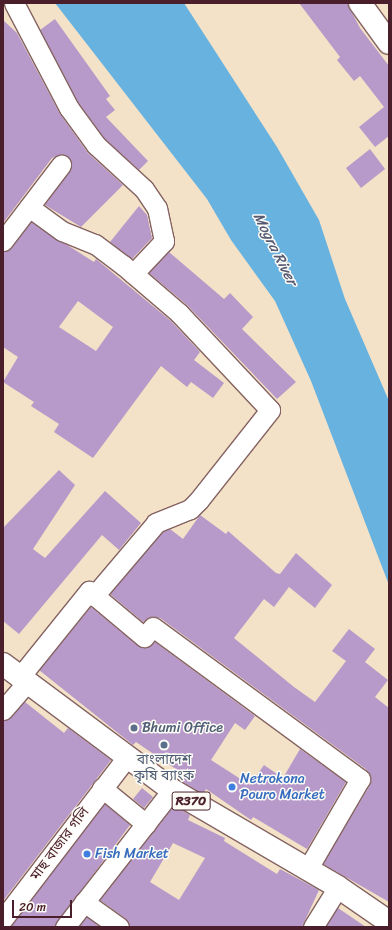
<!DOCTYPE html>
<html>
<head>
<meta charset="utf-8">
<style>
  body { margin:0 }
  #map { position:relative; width:392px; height:930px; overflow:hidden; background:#f3e2c7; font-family:Sriracha,"Noto Sans Bengali",sans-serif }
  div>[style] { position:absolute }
  .water>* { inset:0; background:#68b2e0 }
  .building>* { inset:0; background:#b79ac9 }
  .roads { filter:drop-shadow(1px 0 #856362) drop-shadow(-1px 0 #856362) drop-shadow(0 1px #856362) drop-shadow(0 -1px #856362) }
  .street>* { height:19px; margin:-9.5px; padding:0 9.5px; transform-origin:9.5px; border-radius:9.5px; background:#fff }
  .secondary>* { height:22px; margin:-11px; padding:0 11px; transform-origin:11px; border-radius:11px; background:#fff }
  .primary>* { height:22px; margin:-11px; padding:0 11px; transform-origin:11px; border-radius:11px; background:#fff }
  .dots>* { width:11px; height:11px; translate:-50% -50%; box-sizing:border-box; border:2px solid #fdfcf7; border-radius:50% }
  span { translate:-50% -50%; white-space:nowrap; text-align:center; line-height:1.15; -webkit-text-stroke:3px #fdfcf7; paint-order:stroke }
  .shield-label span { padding:1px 3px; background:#fdfcf7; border:1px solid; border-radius:3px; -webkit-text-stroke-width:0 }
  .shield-label { font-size:13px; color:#4a1f2b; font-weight:700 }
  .service-label { font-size:14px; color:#4e5e75 }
  .left { translate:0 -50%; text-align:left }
  .shop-label { font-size:14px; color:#366cbe }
  .street-label { font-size:14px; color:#4a1f2b }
  .water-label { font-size:15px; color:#565a73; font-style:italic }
  .frame { position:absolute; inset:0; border:4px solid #4a1f2b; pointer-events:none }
  .scale { position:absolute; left:12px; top:900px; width:60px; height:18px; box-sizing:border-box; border:2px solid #4a1f2b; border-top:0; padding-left:5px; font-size:12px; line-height:14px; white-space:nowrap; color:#4a1f2b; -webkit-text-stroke:3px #fdfcf7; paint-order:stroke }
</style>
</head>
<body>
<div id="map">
  <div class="water">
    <div style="clip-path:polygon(55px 3px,184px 3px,277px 147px,319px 220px,345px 299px,389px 401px,389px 585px,311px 381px,275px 301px,231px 240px,207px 199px)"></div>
  </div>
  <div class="building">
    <div style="clip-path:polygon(299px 3px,347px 3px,360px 28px,389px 66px,389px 136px,375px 147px,359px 127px,384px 107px,360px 76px,354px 81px,337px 60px,340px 57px)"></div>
    <div style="clip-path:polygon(55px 19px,110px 96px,106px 99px,115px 110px,106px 117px,148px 161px,139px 170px,104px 138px,78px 102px,40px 30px)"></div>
    <div style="clip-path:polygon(3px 20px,17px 33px,60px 114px,88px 153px,123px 185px,81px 227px,45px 205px,72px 167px,68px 157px,62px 154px,52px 158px,3px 223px)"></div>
    <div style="clip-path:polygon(370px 149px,385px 169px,361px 188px,346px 168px)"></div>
    <div style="clip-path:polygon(139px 206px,147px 215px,152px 238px,132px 259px,110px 242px)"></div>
    <div style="clip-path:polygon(evenodd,31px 222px,94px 262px,96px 259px,171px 321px,200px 352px,194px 360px,224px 383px,213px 398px,191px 382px,187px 387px,161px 366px,93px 458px,54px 432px,59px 424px,31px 406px,34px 402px,3px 382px,18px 357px,3px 347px,3px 252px,12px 248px,31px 222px,78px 301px,113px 327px,96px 351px,59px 327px,78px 301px)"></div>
    <div style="clip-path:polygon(169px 252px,224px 299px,230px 293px,253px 317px,242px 329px,296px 382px,277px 399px,187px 305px,149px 273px)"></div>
    <div style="clip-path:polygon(59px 470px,75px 485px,33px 549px,45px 558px,105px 491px,141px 523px,119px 550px,102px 535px,19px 634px,3px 621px,3px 528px)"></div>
    <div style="clip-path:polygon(200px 515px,226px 534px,228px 531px,276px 573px,280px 574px,296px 553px,332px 585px,315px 608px,289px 587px,274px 607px,264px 599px,234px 638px,294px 687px,315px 702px,346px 661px,332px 651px,349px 629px,375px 649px,365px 662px,388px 680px,375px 697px,389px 708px,389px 902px,323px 864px,370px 785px,367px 770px,160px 618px,150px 617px,143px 622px,110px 594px,163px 532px,170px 529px,183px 539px)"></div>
    <div style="clip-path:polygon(91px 607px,137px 645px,147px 647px,155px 642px,255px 716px,245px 730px,235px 723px,211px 760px,250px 785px,264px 765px,283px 778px,300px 749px,346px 782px,307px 849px,253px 817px,251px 820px,206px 789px,203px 794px,181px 781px,186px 776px,136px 742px,133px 745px,39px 670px)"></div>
    <div style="clip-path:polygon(25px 702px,64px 733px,68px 728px,111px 760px,3px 901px,3px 721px)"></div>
    <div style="clip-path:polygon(142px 788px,153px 797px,144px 808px,133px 799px)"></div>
    <div style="clip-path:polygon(105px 804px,130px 825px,54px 927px,10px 927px)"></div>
    <div style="clip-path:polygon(evenodd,174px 806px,190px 815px,188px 820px,225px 838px,224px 841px,277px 874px,280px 869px,319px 890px,302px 927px,130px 927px,125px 918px,100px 900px,174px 806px,173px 843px,205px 858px,179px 900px,150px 882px,173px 843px)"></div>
    <div style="clip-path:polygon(338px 908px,366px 927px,326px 927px)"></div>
    <div style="clip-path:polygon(87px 917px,100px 927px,79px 927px)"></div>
  </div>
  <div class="roads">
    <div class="street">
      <div style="left:14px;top:3px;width:119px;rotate:62.4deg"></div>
      <div style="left:69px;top:108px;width:46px;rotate:53.9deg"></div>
      <div style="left:96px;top:145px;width:65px;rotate:42.5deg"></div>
      <div style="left:144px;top:189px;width:23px;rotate:56deg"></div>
      <div style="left:157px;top:208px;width:34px;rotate:78deg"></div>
      <div style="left:164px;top:241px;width:45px;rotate:133.2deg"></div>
      <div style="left:29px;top:207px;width:41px;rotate:36deg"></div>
      <div style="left:62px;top:231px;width:35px;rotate:22deg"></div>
      <div style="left:95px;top:244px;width:35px;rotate:37deg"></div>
      <div style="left:123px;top:265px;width:74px;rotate:40.6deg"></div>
      <div style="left:179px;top:313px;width:133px;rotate:46.8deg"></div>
      <div style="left:270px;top:410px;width:115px;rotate:128.3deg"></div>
      <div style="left:199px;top:500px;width:13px;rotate:135deg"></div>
      <div style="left:190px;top:509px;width:37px;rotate:158deg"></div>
      <div style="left:156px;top:523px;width:96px;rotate:130.3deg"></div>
      <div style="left:3px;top:241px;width:96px;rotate:-52.7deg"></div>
      <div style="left:19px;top:678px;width:112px;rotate:-51.2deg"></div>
      <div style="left:89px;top:591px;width:72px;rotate:39.9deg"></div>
      <div style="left:144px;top:637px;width:13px;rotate:-48deg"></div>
      <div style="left:153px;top:627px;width:257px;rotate:36.3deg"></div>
      <div style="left:360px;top:779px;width:105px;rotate:120.2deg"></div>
      <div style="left:3px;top:710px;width:35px;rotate:-49deg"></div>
      <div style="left:102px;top:788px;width:57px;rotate:39.3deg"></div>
      <div style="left:84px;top:902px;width:43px;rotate:35.5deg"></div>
      <div style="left:3px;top:919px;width:204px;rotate:-52.6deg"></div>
      <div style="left:65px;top:927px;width:174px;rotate:-52deg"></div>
      <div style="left:313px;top:927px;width:47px;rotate:-58deg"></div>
    </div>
    <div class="secondary">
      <div style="left:360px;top:3px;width:49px;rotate:54.1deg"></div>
    </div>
    <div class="primary">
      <div style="left:3px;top:664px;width:211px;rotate:36.7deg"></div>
      <div style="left:172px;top:790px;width:192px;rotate:30.3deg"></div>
      <div style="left:338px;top:887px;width:62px;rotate:34.5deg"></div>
    </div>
  </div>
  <div class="dots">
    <div style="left:134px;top:728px;background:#5c6f8a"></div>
    <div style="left:164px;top:745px;background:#5c6f8a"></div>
    <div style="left:232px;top:787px;background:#3f7fe0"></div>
    <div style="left:87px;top:854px;background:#3f7fe0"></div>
  </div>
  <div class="shield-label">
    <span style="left:191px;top:801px">R370</span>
  </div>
  <div class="service-label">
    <span class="left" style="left:142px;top:728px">Bhumi Office</span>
    <span style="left:164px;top:768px">বাংলাদেশ<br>কৃষি ব্যাংক</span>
  </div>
  <div class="shop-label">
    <span class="left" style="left:240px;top:787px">Netrokona<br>Pouro Market</span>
    <span class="left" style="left:95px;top:854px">Fish Market</span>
  </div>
  <div class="street-label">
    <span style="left:60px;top:844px;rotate:-53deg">মাছ বাজার গলি</span>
  </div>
  <div class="water-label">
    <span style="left:275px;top:249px;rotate:63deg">Mogra River</span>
  </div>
  <div class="frame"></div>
  <div class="scale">20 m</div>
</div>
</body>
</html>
